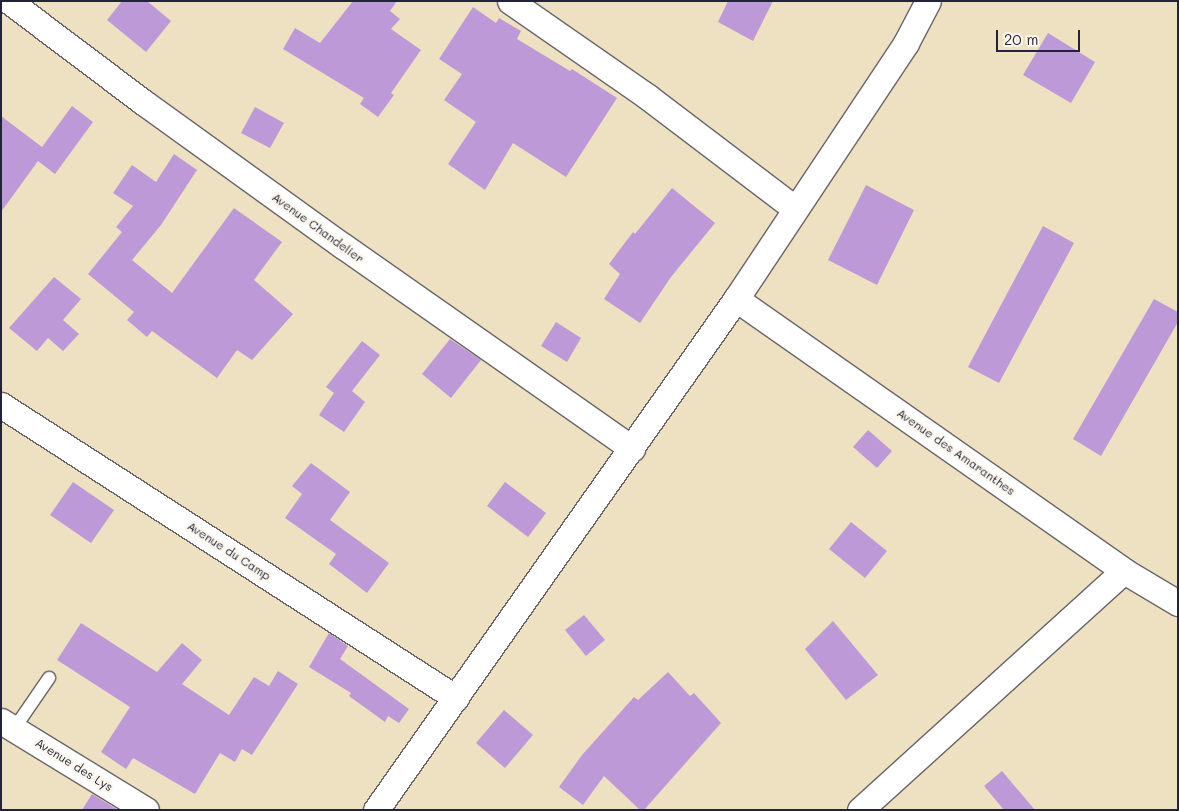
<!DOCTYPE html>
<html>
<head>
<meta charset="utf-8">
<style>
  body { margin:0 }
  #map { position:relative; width:1179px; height:811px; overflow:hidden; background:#eee1c1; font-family:Mali,sans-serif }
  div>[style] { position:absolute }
  .building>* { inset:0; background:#be99d8 }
  .roads { filter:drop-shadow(1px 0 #69656a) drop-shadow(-1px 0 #69656a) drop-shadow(0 1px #69656a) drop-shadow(0 -1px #69656a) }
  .lane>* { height:12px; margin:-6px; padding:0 6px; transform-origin:6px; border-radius:6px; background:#fff }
  .street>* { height:25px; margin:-12.5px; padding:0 12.5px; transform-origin:12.5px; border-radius:12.5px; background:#fff }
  span { translate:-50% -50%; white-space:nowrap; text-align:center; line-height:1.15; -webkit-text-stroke:5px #fbf7ec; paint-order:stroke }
  .street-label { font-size:12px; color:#22223b }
  .frame { position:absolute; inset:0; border:2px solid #22223b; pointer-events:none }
  .scale { position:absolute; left:996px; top:30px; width:84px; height:22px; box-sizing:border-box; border:2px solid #22223b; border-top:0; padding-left:6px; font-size:15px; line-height:18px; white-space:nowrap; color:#22223b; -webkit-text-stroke:4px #fbf7ec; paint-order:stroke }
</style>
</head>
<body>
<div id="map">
  <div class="building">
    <div style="clip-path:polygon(122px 1px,147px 1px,171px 21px,146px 52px,107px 20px)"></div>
    <div style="clip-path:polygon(353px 1px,397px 1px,390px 11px,400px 19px,391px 29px,421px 50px,391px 93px,394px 95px,378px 117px,360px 104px,364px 98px,283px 49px,295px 28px,320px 43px)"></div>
    <div style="clip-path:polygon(728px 1px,773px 1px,753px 41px,718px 22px)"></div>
    <div style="clip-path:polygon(473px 7px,496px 23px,499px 18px,521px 31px,517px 39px,570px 71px,572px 69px,617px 98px,566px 177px,513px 143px,485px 190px,448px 164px,476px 122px,444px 100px,462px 74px,439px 59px)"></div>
    <div style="clip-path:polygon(1048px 33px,1095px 62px,1071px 103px,1023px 75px)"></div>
    <div style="clip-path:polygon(72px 106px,93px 122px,55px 174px,38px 161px,1px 212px,1px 116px,42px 147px)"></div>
    <div style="clip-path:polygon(255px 107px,284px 123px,270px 148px,241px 133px)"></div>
    <div style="clip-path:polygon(174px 154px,197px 170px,161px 225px,132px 260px,172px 293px,234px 208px,282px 242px,254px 280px,293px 314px,252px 360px,237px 350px,217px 378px,152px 331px,147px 337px,127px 320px,134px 312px,88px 274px,122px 232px,116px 227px,133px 206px,113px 193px,132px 165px,156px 182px)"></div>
    <div style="clip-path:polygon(866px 185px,914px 210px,877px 285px,828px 260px)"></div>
    <div style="clip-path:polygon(672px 188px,715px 223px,671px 277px,640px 323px,604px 299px,620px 274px,609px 264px,633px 232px,635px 234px)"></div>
    <div style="clip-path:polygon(1043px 226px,1074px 243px,999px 383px,968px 367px)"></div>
    <div style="clip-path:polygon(54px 277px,81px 299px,63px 320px,79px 334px,63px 351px,48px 338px,37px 351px,9px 328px)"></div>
    <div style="clip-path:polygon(1154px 299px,1178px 312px,1178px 322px,1101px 456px,1073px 439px)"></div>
    <div style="clip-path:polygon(556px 322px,581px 338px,567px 362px,541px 346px)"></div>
    <div style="clip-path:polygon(450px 339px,481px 360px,451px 398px,422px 374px)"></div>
    <div style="clip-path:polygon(362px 341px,380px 355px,352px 391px,365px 402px,344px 432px,319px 415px,334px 393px,326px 387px)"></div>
    <div style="clip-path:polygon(868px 430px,892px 451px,877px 468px,853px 447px)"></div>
    <div style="clip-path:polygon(311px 463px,350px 492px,330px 520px,389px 563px,367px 593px,329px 564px,336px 554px,285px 518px,302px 494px,292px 486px)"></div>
    <div style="clip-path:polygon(73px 482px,114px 510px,91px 543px,50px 515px)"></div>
    <div style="clip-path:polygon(505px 482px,546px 513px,528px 537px,487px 506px)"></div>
    <div style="clip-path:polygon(851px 522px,887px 551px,865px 578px,829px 549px)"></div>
    <div style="clip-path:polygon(584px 615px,605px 640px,586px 656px,565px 630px)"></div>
    <div style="clip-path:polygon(833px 621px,878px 675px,846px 700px,805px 649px)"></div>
    <div style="clip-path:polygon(81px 623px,157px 672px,182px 643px,202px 660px,182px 684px,229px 715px,254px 677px,269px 686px,278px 671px,298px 684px,252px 755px,242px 749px,235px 762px,220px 753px,195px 794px,133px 758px,126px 769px,101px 752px,130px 707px,57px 660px)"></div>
    <div style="clip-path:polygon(329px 633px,348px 646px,340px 659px,409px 709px,399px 723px,388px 716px,385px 722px,349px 696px,351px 693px,309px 667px)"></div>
    <div style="clip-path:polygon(668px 672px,690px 696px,694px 693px,721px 723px,644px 810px,640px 810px,604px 776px,583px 805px,559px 787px,582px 755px,634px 697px,638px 700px)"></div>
    <div style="clip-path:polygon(504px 710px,533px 735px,505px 768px,476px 743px)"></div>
    <div style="clip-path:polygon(1002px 771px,1035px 810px,1004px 810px,984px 786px)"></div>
    <div style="clip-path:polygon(92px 794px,118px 810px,82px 810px)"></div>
  </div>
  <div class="roads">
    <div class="lane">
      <div style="left:14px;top:729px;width:62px;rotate:-55.5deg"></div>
    </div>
    <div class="street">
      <div style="left:9px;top:1px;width:168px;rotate:37deg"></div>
      <div style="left:143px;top:102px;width:246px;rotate:35.8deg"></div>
      <div style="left:343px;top:246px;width:353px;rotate:35deg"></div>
      <div style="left:510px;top:1px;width:168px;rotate:34.8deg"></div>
      <div style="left:648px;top:97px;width:183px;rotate:37.2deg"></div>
      <div style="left:736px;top:299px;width:474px;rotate:35deg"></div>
      <div style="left:1124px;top:571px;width:63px;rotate:30.7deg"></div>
      <div style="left:1px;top:405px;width:541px;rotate:32.78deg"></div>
      <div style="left:1px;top:721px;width:170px;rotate:31.5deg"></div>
      <div style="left:376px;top:810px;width:625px;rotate:-54.84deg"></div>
      <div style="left:736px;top:299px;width:307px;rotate:-56.4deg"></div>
      <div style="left:906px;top:43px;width:47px;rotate:-62.4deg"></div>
      <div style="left:860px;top:810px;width:356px;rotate:-42.2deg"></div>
    </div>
  </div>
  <div class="street-label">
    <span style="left:318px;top:228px;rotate:36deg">Avenue Chandelier</span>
    <span style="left:956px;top:452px;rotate:35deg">Avenue des Amaranthes</span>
    <span style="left:229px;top:551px;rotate:33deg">Avenue du Camp</span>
    <span style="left:74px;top:765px;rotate:32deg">Avenue des Lys</span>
  </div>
  <div class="frame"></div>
  <div class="scale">20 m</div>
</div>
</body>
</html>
